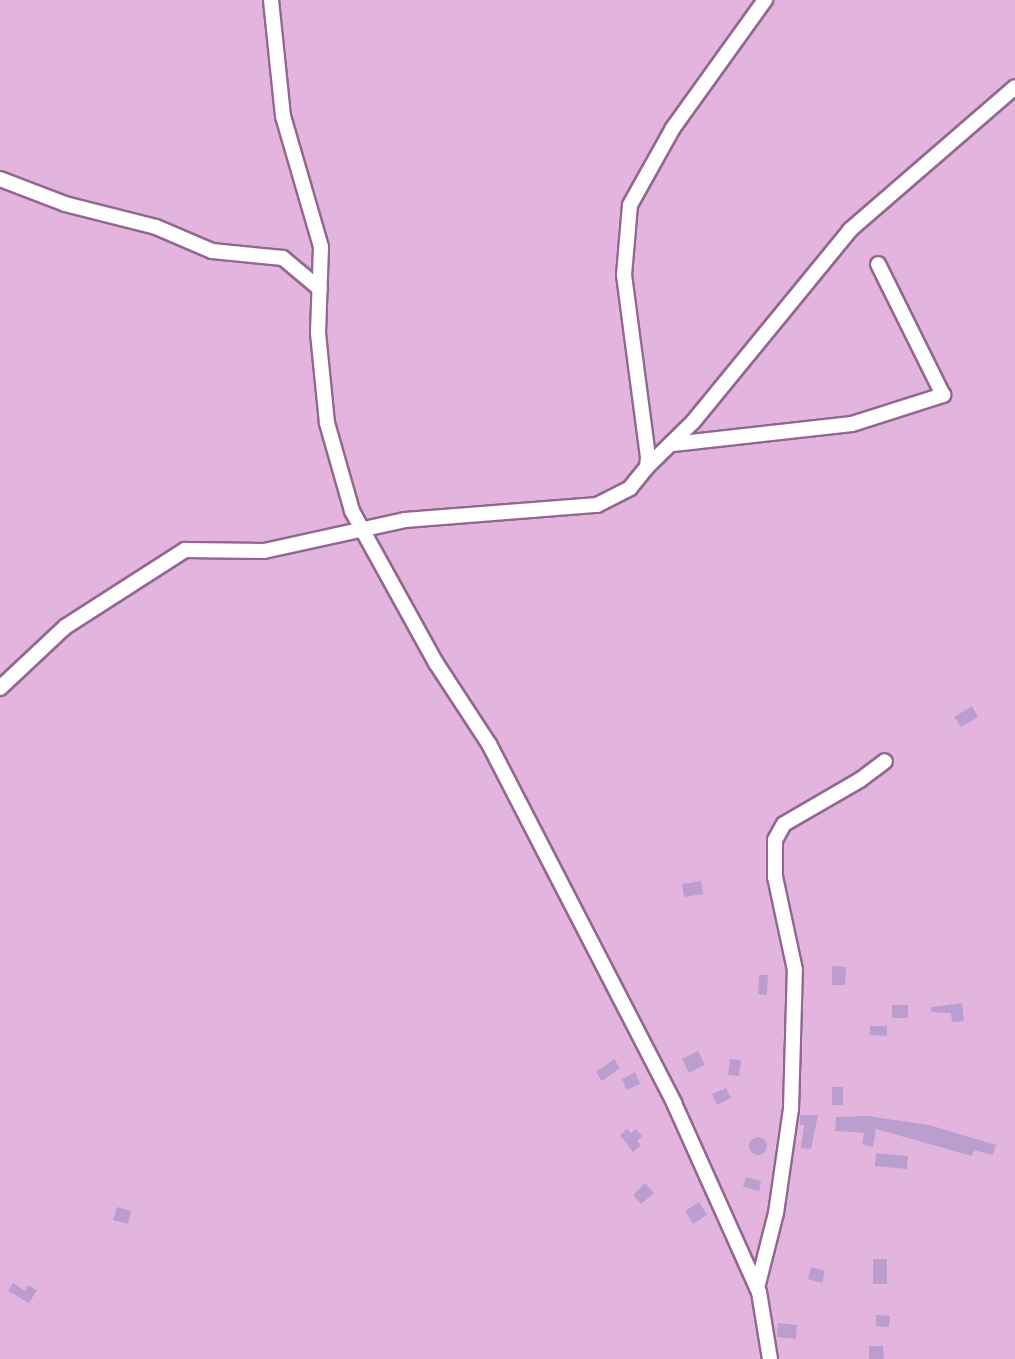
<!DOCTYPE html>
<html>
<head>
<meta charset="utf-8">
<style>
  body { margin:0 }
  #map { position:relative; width:1015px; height:1359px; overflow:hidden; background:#e3b5de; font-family:"Alegreya Sans",sans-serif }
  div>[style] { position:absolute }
  .building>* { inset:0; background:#ba9ed0 }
  .round { border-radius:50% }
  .roads { filter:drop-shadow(2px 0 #93688f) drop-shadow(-2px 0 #93688f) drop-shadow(0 2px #93688f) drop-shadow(0 -2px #93688f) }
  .minor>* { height:14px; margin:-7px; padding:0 7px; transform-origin:7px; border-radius:7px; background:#fff }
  span { translate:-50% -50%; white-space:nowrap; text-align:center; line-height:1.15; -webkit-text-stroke:5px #f6def3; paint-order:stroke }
</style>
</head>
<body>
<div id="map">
  <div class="building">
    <div style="clip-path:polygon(972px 706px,978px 717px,961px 727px,954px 717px)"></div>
    <div style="clip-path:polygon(701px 881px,703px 894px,684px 897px,682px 884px)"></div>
    <div style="clip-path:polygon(832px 966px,846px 967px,845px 985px,832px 985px)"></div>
    <div style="clip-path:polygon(759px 975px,768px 975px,767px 995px,758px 994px)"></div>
    <div style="clip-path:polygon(962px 1003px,964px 1021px,952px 1022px,951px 1013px,931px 1012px,931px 1007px)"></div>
    <div style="clip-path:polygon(892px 1005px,908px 1005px,908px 1018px,892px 1018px)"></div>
    <div style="clip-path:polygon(870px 1026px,887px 1026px,887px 1036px,870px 1035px)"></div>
    <div style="clip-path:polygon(698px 1051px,705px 1065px,689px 1073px,682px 1059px)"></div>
    <div style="clip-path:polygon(614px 1059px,620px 1068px,602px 1081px,596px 1072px)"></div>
    <div style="clip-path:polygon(730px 1059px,741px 1060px,739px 1076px,728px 1075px)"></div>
    <div style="clip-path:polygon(635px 1072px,640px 1084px,627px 1090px,622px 1079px)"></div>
    <div style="clip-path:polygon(832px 1087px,843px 1087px,843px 1105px,832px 1105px)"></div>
    <div style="clip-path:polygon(726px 1088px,731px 1098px,717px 1105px,712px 1094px)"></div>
    <div style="clip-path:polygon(800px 1115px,818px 1115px,811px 1149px,801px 1148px,804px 1125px,800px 1125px)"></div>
    <div style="clip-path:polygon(867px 1116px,929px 1125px,996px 1145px,993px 1155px,974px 1150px,972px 1156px,876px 1129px,873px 1147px,862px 1144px,864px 1133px,835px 1131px,836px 1117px)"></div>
    <div style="clip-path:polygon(627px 1129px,631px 1133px,636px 1129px,642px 1136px,637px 1141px,641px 1145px,633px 1152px,620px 1135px)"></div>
    <div class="round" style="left:749px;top:1137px;width:18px;height:18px"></div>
    <div style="clip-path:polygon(876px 1153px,908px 1156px,907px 1169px,875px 1166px)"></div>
    <div style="clip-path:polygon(746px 1177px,761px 1181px,759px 1191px,743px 1187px)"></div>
    <div style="clip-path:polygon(645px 1183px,654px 1193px,641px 1204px,633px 1195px)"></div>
    <div style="clip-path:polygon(699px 1202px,707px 1215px,693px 1224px,685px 1211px)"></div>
    <div style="clip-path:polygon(117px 1207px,131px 1211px,128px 1224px,113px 1220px)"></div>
    <div style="clip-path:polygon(873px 1259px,887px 1259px,887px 1284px,873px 1284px)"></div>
    <div style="clip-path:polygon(811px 1267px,825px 1271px,822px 1283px,808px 1279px)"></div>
    <div style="clip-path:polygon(13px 1283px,25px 1291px,28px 1285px,37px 1290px,29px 1303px,8px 1291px)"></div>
    <div style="clip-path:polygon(876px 1315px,890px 1316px,889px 1327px,876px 1326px)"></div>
    <div style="clip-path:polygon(778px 1323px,797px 1325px,796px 1339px,777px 1337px)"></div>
    <div style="clip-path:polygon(869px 1346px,883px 1346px,884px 1359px,869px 1359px)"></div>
  </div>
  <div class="roads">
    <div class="minor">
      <div style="left:271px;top:0;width:117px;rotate:84.1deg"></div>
      <div style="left:283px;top:116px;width:136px;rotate:73.8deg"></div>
      <div style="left:321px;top:247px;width:86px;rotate:92deg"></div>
      <div style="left:318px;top:333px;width:90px;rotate:84.3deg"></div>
      <div style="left:327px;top:423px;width:91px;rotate:74.1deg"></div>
      <div style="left:352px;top:511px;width:174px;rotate:61.1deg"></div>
      <div style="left:436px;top:663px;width:97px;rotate:56.8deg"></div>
      <div style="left:489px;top:744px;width:404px;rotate:62.7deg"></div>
      <div style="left:674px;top:1103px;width:207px;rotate:65.8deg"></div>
      <div style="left:759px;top:1292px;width:68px;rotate:80.7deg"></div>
      <div style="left:0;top:179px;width:70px;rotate:21deg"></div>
      <div style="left:65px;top:204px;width:94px;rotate:14.2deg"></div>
      <div style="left:156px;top:227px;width:61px;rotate:23.2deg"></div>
      <div style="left:212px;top:251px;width:71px;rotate:5.6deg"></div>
      <div style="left:283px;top:258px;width:48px;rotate:40deg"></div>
      <div style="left:673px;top:444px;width:180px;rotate:-6.4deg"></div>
      <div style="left:852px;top:424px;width:96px;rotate:-17.7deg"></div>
      <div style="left:943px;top:395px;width:146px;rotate:-116.4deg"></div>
      <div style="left:647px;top:467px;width:64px;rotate:-44.4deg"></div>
      <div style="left:693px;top:422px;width:248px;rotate:-50.7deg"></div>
      <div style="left:850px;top:230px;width:218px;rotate:-40.9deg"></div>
      <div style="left:0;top:688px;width:89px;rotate:-43.2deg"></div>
      <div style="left:65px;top:627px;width:143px;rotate:-32.7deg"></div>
      <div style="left:185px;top:550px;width:79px;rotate:0.7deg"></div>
      <div style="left:264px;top:551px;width:144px;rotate:-12.4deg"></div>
      <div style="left:405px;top:520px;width:193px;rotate:-4.5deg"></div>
      <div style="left:597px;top:505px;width:37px;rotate:-27deg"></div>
      <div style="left:630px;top:488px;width:27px;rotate:-51deg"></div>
      <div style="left:647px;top:467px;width:10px;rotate:-84deg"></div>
      <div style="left:648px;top:457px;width:184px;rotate:-97.5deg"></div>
      <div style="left:624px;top:275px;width:70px;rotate:-85.1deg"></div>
      <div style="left:630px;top:205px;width:88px;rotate:-60.8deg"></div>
      <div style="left:673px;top:128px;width:158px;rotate:-54.3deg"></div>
      <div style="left:757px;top:1288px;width:77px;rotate:-75.8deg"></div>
      <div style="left:776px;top:1213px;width:105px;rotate:-81.8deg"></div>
      <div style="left:791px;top:1109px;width:139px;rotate:-88.4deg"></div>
      <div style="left:795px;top:970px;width:95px;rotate:-102.1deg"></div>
      <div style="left:775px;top:877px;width:37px;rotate:-90deg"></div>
      <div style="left:775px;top:840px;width:18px;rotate:-61deg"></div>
      <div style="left:784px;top:824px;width:88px;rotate:-30.1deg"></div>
      <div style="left:860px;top:780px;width:31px;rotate:-37deg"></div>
    </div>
  </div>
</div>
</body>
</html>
